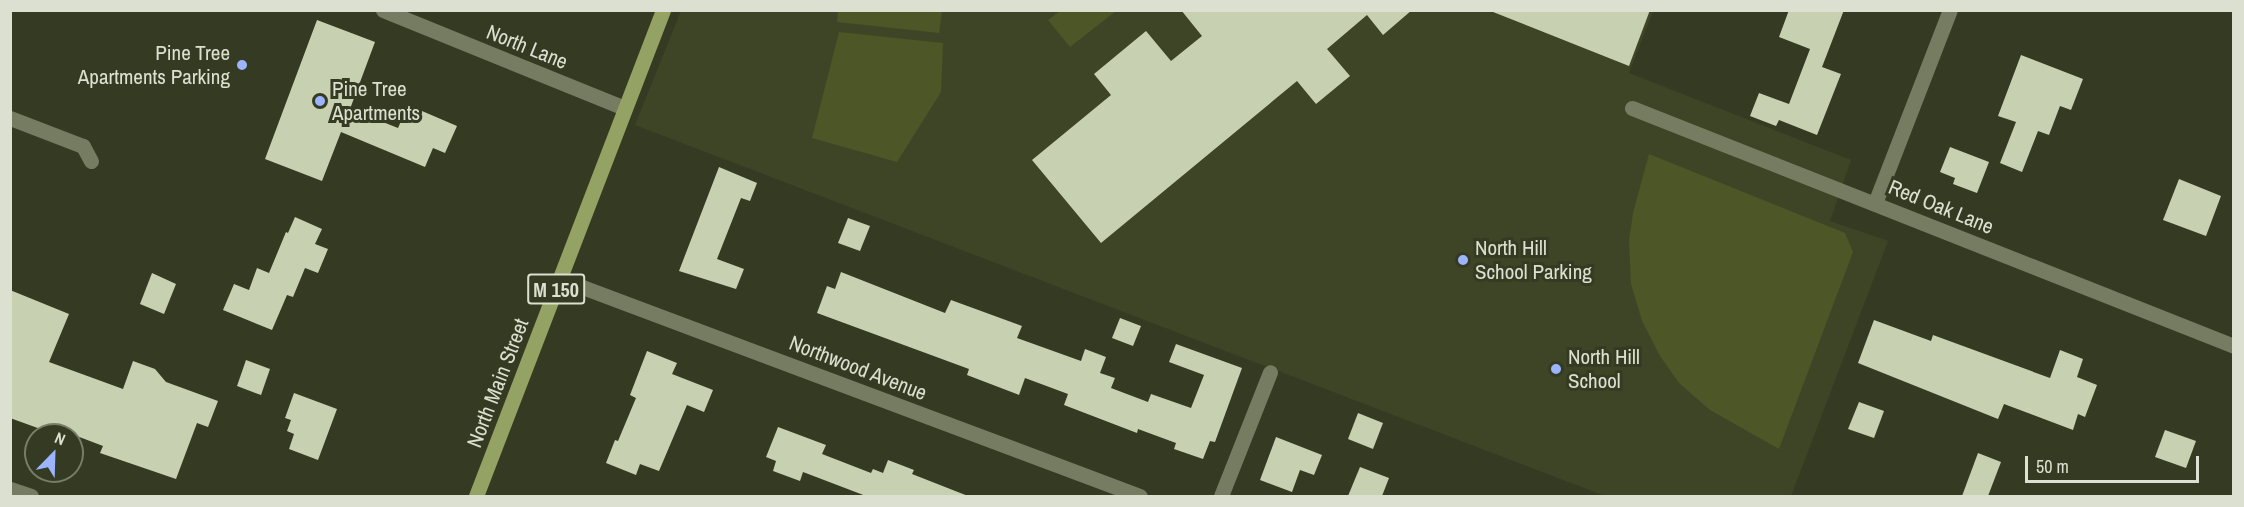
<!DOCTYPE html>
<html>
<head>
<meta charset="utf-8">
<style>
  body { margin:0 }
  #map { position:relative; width:2244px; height:507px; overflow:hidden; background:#353b22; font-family:"Archivo Narrow",sans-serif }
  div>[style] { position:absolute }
  .built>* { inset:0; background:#3e4526 }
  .green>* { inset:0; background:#4c5626 }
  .building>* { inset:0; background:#c8d0b2 }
  .street>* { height:15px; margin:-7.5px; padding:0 7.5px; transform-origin:7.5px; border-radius:7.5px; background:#757c61 }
  .primary>* { height:15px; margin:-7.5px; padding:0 7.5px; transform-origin:7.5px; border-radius:7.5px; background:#94a263 }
  .dots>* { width:16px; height:16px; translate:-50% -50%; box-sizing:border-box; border:3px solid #353b22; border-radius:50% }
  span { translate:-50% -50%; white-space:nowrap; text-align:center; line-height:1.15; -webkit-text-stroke:6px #353b22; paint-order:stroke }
  .shield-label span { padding:2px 4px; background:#353b22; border:2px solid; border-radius:4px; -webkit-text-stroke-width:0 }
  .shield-label { font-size:20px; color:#dce0d1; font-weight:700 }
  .street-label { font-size:21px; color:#dce0d1 }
  .poi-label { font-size:21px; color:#dce0d1 }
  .right { translate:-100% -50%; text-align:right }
  .left { translate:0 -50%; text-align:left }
  .frame { position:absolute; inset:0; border:12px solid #dce0d1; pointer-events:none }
  .north { position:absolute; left:24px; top:423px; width:60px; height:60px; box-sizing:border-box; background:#353b22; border:2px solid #787d68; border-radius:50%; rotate:23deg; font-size:16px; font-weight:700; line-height:24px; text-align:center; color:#dce0d1 }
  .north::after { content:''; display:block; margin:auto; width:21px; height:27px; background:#9cb4fd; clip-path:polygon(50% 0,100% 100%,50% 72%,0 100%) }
  .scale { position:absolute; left:2025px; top:456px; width:174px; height:27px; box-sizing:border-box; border:3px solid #dce0d1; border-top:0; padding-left:8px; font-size:18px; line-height:21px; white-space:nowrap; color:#dce0d1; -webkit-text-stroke:4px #353b22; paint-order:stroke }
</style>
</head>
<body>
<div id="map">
  <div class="built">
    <div style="clip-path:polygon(681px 11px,1653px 11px,1629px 73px,1851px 160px,1830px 221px,1888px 241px,1791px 496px,1605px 496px,635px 125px)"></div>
  </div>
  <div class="green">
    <div style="clip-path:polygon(838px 11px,942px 11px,939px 33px,837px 22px)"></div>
    <div style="clip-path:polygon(1060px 11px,1116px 10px,1116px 11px,1070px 47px,1048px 20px)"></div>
    <div style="clip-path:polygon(839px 32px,943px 43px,941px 92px,897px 162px,812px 138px)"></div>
    <div style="clip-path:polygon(1649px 154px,1845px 233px,1853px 252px,1779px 449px,1710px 410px,1679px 383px,1660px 356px,1642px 321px,1631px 284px,1629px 241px,1633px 213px)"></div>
  </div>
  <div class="building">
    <div style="clip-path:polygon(1181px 10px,1412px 10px,1383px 35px,1367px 15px,1327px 49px,1350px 76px,1316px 104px,1297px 81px,1101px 243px,1032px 160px,1111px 95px,1094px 74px,1146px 31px,1171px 61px,1202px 36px)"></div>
    <div style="clip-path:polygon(1488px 10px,1650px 10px,1629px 66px)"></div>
    <div style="clip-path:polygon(1789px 10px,1844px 10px,1822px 67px,1841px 74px,1817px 135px,1779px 120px,1776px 126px,1750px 116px,1759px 93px,1789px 104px,1810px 49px,1779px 37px)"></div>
    <div style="clip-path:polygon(317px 20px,375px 42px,350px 109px,398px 128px,408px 105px,457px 126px,445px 153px,433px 148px,425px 167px,341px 132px,322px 181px,265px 159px)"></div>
    <div style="clip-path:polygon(2021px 55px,2083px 79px,2071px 110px,2060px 106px,2049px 135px,2038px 131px,2022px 172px,2000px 163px,2016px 122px,1998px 116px)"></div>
    <div style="clip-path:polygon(1950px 147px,1989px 162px,1977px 193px,1953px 184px,1955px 178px,1940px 172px)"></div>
    <div style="clip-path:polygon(719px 167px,757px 183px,750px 201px,741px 198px,717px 259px,744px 269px,736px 289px,679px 271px)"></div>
    <div style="clip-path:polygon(2179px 179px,2221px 196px,2206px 236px,2163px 220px)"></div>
    <div style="clip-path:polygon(295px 217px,322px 229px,315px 244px,328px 249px,318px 273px,305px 268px,293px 297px,287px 295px,272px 330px,223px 310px,234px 284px,249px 290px,257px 268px,269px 273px,286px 232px,288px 233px)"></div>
    <div style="clip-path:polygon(848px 218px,870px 226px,860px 251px,838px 243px)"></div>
    <div style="clip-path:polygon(841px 272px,945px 313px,951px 300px,1022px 326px,1017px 338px,1081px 361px,1085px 349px,1106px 357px,1100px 373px,1115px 378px,1111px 388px,1148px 402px,1151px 394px,1191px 408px,1204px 375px,1169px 362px,1176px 344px,1242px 368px,1215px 442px,1210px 441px,1203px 459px,1174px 449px,1176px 443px,1138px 429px,1137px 433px,1064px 405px,1068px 394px,1025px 378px,1019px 395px,967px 375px,969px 369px,817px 313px,827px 286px,835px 289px)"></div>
    <div style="clip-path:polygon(152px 273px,176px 284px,164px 314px,140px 304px)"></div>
    <div style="clip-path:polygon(10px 290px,69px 314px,49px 362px,123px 389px,133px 361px,155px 369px,166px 382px,218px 401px,208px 427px,197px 423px,176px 479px,100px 453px,103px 446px,48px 425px,46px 431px,10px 418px)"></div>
    <div style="clip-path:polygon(1120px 318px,1141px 326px,1133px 346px,1112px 338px)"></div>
    <div style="clip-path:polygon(1874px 320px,1931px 341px,1933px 335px,2050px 378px,2060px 350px,2083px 359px,2077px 377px,2097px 385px,2085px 417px,2078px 414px,2073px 430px,2004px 404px,1998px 419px,1858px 363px)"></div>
    <div style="clip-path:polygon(647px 351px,677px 363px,672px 374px,713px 390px,704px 412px,687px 405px,659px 471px,640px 464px,636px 475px,606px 463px,615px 440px,618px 441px,636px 398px,630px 395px)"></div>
    <div style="clip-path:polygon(246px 360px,270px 369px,261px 395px,237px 386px)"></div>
    <div style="clip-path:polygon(294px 393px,337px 409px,318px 460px,289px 449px,294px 434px,287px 431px,291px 420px,285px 418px)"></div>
    <div style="clip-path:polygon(1859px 402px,1884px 411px,1874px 438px,1848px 429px)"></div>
    <div style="clip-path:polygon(1358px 413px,1383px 423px,1373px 449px,1348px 439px)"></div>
    <div style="clip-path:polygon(778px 427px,826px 445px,822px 454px,871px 473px,873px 469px,883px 473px,888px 460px,914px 470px,912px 474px,968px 496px,866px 496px,803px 472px,800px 481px,773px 471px,776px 461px,766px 457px)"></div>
    <div style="clip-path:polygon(2165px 430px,2196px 441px,2186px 468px,2155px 457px)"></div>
    <div style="clip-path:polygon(1276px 437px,1322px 455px,1314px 475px,1300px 470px,1292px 492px,1260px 480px)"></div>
    <div style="clip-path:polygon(1978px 453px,2001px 462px,1988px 496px,1962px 496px)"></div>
    <div style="clip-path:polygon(1360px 467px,1389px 478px,1382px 496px,1348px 496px)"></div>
  </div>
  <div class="street">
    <div style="left:383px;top:10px;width:260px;rotate:22.1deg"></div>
    <div style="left:1632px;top:108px;width:647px;rotate:21.57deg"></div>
    <div style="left:10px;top:118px;width:78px;rotate:21deg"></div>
    <div style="left:83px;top:146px;width:17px;rotate:62deg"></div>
    <div style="left:1875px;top:203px;width:207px;rotate:-68.8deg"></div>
    <div style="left:561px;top:279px;width:618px;rotate:20.55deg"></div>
    <div style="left:10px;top:489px;width:22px;rotate:18deg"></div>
    <div style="left:1221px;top:496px;width:133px;rotate:-68.4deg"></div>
  </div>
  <div class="primary">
    <div style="left:476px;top:496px;width:521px;rotate:-68.95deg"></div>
  </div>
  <div class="dots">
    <div style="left:242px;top:65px;background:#9cb4fd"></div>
    <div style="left:320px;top:101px;background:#9cb4fd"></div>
    <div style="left:1463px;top:260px;background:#9cb4fd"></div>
    <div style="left:1556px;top:369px;background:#9cb4fd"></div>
  </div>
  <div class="shield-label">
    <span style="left:556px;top:289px">M 150</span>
  </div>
  <div class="street-label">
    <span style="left:527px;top:47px;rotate:22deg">North Lane</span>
    <span style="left:1941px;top:207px;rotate:22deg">Red Oak Lane</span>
    <span style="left:858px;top:368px;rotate:21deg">Northwood Avenue</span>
    <span style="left:498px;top:383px;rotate:-69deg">North Main Street</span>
  </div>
  <div class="poi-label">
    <span class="right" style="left:230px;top:65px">Pine Tree<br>Apartments Parking</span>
    <span class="left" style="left:332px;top:101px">Pine Tree<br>Apartments</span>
    <span class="left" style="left:1475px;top:260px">North Hill<br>School Parking</span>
    <span class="left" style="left:1568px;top:369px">North Hill<br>School</span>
  </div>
  <div class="frame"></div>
  <div class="north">N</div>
  <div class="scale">50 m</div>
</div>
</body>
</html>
